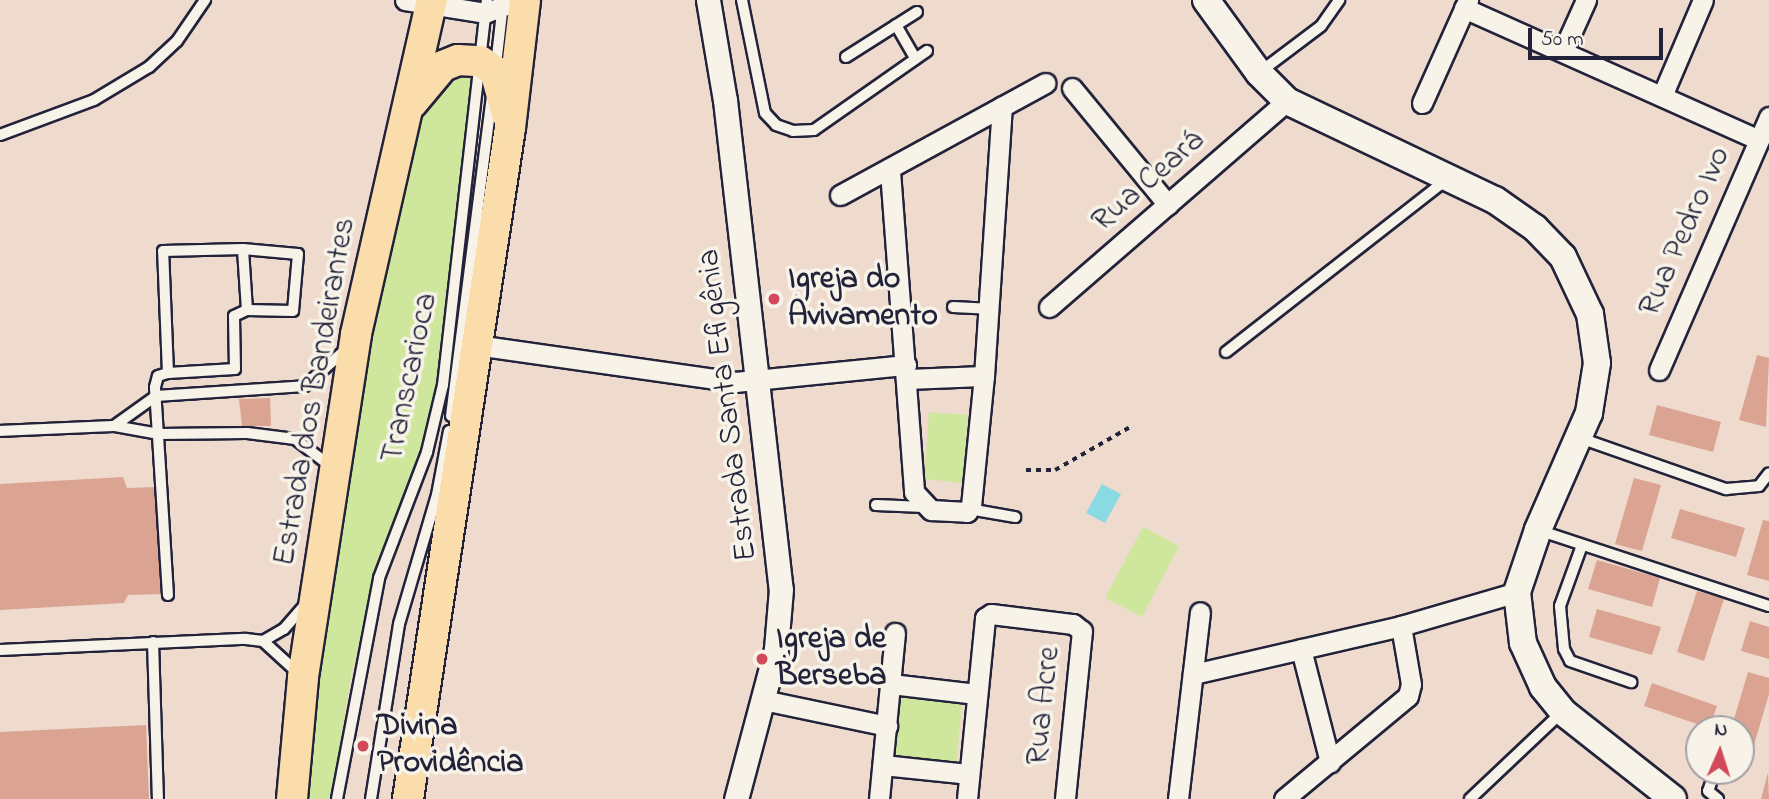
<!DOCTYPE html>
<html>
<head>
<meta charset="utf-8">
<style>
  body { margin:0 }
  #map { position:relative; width:1769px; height:799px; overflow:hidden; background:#efdbce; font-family:"Indie Flower",sans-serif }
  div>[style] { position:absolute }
  .green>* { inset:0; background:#cee79d }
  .water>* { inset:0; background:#89dae2 }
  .building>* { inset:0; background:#dba492 }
  .path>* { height:3.5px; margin-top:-1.75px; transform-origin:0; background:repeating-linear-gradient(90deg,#22223b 0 5px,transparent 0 10px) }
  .roads { filter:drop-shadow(2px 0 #22223b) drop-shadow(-2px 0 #22223b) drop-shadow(0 2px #22223b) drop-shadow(0 -2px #22223b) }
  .service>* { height:10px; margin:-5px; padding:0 5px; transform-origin:5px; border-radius:5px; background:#f7f3e8 }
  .minor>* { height:19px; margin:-9.5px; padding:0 9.5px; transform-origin:9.5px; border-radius:9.5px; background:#f7f3e8 }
  .tertiary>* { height:23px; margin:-11.5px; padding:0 11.5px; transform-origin:11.5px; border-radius:11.5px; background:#f7f3e8 }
  .secondary>* { height:26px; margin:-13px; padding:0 13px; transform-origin:13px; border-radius:13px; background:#f7f3e8 }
  .primary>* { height:30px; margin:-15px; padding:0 15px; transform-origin:15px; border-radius:15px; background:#faddab }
  .dots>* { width:19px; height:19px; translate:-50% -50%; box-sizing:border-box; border:4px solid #f7f3e8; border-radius:50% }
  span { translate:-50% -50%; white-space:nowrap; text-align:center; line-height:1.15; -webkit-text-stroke:7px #f7f3e8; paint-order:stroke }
  .street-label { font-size:32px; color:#22223b }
  .poi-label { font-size:32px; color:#22223b; font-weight:700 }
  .left { translate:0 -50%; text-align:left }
  .north { position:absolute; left:1685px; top:715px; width:70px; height:70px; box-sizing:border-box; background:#f7f3e8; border:2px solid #a29fa3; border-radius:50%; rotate:3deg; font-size:19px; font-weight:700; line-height:28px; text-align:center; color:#22223b }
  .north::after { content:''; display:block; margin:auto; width:24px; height:32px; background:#d1495b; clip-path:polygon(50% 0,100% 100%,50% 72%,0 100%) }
  .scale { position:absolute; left:1528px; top:28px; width:135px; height:32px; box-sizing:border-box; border:4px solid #22223b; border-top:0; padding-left:9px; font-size:21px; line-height:24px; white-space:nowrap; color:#22223b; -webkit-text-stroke:5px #f7f3e8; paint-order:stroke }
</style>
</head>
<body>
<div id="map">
  <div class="green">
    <div style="clip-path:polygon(473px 66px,470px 134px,436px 398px,420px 462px,381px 562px,351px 675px,332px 799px,300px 799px,381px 288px,421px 87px)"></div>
    <div style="clip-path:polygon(929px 412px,968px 415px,962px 483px,924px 479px)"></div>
    <div style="clip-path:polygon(1143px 527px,1179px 546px,1142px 617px,1105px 598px)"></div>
    <div style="clip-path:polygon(881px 687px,963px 695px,956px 765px,874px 757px)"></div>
  </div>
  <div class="water">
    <div style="clip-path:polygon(1102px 484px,1121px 494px,1105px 523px,1086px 513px)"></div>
  </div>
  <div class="building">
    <div style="clip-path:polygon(1757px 355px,1769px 358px,1766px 427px,1739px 420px)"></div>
    <div style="clip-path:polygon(270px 398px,271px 426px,242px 426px,239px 399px)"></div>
    <div style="clip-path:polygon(1657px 405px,1721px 422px,1713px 452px,1649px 435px)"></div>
    <div style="clip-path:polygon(123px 477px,127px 488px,155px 487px,163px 594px,128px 595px,124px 603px,0 610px,0 484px)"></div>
    <div style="clip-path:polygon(1634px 478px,1661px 485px,1642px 551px,1615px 544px)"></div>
    <div style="clip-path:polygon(1680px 509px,1745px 528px,1736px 557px,1671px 538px)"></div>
    <div style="clip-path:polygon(1763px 520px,1769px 521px,1769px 581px,1747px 575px)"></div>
    <div style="clip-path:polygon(1597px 560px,1660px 578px,1652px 607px,1588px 589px)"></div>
    <div style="clip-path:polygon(1697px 591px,1724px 599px,1704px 661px,1677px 652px)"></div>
    <div style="clip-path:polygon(1597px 609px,1661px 627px,1652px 655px,1589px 637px)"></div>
    <div style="clip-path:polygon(1750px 621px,1769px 627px,1769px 659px,1741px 651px)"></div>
    <div style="clip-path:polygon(1748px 672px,1769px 678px,1769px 694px,1754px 745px,1741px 742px,1741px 729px,1731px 729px)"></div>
    <div style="clip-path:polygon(1652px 683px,1717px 706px,1709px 728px,1644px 706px)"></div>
    <div style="clip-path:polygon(146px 725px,149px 799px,0 799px,0 732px)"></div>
    <div style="clip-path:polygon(1768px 772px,1769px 799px,1761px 799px)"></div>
  </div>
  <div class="path">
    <div style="left:1026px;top:470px;width:29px"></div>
    <div style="left:1055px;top:470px;width:86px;rotate:-29.8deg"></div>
  </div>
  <div class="roads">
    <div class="service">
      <div style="left:742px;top:0;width:115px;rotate:78.5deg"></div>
      <div style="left:765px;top:113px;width:16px;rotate:47deg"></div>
      <div style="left:776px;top:125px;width:18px;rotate:19deg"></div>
      <div style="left:793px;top:131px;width:21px;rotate:-3deg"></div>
      <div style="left:814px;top:130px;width:138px;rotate:-35deg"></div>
      <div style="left:896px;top:25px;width:39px;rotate:60deg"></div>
      <div style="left:846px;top:57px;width:84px;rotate:-32.4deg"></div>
      <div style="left:496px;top:65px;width:61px;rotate:-83.5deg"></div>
      <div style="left:1260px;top:72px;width:76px;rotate:-37deg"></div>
      <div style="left:1321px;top:26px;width:32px;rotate:-55deg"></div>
      <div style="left:0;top:135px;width:100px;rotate:-20.4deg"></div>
      <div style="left:94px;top:100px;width:64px;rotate:-31deg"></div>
      <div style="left:149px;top:67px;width:38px;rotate:-43deg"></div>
      <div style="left:177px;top:41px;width:50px;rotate:-55.7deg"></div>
      <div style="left:953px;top:307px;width:35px;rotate:3deg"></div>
      <div style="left:1226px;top:352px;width:279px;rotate:-38deg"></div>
      <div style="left:168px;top:373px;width:67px;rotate:-3.4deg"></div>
      <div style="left:235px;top:369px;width:53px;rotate:-91.1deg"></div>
      <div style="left:234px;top:316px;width:14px;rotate:-25deg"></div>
      <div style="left:247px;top:310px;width:61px;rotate:-93.8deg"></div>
      <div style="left:451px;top:416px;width:325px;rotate:-82.7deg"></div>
      <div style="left:0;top:431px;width:114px;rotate:-2.5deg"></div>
      <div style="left:1580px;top:438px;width:155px;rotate:19.3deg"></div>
      <div style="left:1726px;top:489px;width:33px;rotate:-5deg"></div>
      <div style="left:1759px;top:486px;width:16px;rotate:-52deg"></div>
      <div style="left:329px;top:465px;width:43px;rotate:-142.6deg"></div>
      <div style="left:295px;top:439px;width:48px;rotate:-172.9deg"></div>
      <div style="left:247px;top:433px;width:88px;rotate:179.3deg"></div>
      <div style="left:159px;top:434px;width:46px;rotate:-169.9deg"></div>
      <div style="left:114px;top:426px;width:52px;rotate:-35.5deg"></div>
      <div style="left:156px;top:396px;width:149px;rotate:-3.8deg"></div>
      <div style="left:305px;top:386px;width:51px;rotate:-41.8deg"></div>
      <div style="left:876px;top:505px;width:48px;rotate:2.4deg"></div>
      <div style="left:969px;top:509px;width:47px;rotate:9.9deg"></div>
      <div style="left:1538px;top:530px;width:243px;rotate:18.2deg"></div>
      <div style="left:1581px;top:548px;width:62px;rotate:109.9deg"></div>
      <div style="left:1560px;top:606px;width:43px;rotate:84.7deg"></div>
      <div style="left:1564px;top:649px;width:13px;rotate:63deg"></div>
      <div style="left:1570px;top:661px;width:65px;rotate:19deg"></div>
      <div style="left:168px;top:595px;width:208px;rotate:-93.6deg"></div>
      <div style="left:155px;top:387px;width:11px;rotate:-75deg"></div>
      <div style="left:158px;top:376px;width:10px;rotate:-17deg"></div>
      <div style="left:168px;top:373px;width:122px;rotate:-92.3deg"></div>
      <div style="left:163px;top:251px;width:80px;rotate:-1.4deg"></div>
      <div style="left:243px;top:249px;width:55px;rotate:5.2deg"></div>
      <div style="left:298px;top:254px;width:57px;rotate:95deg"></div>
      <div style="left:293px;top:311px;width:46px;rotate:-178.8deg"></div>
      <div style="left:263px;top:641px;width:24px;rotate:-30deg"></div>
      <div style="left:284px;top:629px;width:30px;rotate:-49deg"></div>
      <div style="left:153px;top:642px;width:157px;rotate:88.2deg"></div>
      <div style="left:0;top:650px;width:246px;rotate:-2.6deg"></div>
      <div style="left:246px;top:639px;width:17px;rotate:7deg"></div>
      <div style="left:263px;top:641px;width:47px;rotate:42.4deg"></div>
      <div style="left:1715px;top:771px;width:21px;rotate:109deg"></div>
      <div style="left:1708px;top:791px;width:13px;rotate:39deg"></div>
      <div style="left:337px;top:799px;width:225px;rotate:-79.2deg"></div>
      <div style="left:379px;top:578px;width:135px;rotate:-69.1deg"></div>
      <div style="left:427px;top:452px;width:69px;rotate:-76.6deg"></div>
      <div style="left:443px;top:385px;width:388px;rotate:-83.5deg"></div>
      <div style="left:371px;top:799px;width:177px;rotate:-80.9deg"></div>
      <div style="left:399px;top:624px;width:134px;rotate:-73.6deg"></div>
      <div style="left:437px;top:495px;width:65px;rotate:-79.4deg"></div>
      <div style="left:1470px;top:799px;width:125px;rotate:-43.4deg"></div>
    </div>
    <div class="minor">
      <div style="left:405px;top:0;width:81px;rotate:9.2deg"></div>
      <div style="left:485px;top:13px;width:36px;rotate:-21deg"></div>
      <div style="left:1464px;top:8px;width:323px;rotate:24.1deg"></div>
      <div style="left:1563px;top:51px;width:56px;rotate:-65.7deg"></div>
      <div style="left:1072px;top:88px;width:151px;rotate:50.6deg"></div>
      <div style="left:1662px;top:96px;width:104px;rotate:-66.9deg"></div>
      <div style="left:1422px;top:103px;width:113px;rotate:-65.9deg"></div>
      <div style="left:890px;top:171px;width:322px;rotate:85.7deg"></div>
      <div style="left:914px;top:492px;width:25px;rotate:47deg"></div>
      <div style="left:931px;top:510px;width:36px;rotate:3deg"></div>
      <div style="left:967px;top:512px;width:7px;rotate:-56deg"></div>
      <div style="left:971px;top:506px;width:131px;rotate:-84.3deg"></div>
      <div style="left:984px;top:376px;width:270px;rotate:-86.2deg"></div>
      <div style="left:840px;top:195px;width:234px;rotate:-28.6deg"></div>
      <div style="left:1049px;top:307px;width:315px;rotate:-40.9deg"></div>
      <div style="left:476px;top:345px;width:262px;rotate:8.1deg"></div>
      <div style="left:735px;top:382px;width:172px;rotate:-5.7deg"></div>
      <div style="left:1659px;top:370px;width:276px;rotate:-66.5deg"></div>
      <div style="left:907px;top:379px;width:77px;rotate:-2.2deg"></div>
      <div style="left:1301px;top:649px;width:117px;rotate:75.6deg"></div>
      <div style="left:1193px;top:674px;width:213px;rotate:-13deg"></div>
      <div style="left:1401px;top:626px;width:121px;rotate:-16.3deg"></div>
      <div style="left:891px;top:684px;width:86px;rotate:6.7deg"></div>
      <div style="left:763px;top:700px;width:127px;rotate:11.8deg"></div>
      <div style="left:883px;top:765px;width:85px;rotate:6deg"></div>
      <div style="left:879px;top:799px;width:167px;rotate:-84.5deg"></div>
      <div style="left:967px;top:799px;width:182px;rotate:-84.3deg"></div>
      <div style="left:985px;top:618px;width:7px;rotate:-34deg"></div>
      <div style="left:991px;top:614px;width:83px;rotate:7deg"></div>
      <div style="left:1073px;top:624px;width:11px;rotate:38deg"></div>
      <div style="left:1082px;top:631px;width:169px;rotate:95.8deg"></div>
      <div style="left:1178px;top:799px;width:188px;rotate:-83.3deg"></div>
      <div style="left:1284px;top:799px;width:161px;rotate:-39.7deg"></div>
      <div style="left:1408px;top:696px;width:12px;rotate:-76deg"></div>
      <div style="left:1411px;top:684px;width:59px;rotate:-99.8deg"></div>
    </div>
    <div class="tertiary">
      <div style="left:708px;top:0;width:101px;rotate:80.4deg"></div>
      <div style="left:725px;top:100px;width:492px;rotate:83.5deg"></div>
      <div style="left:781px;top:589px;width:60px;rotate:94.8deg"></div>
      <div style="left:776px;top:649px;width:155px;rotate:104.9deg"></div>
    </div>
    <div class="secondary">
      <div style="left:1206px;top:0;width:90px;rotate:54deg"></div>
      <div style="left:1259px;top:73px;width:40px;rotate:45deg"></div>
      <div style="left:1287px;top:101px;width:230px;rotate:25.5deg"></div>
      <div style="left:1495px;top:200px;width:49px;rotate:35deg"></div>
      <div style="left:1535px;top:228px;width:40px;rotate:46deg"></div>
      <div style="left:1563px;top:257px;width:63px;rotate:64.7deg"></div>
      <div style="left:1590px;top:314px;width:49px;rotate:81.9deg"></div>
      <div style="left:1597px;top:363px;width:51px;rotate:99.1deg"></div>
      <div style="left:1589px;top:413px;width:128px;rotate:113.6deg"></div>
      <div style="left:1538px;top:530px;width:65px;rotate:108.7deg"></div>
      <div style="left:1517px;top:592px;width:51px;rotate:83.3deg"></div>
      <div style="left:1523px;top:643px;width:48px;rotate:65.6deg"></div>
      <div style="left:1543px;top:687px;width:32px;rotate:51deg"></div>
      <div style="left:1563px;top:712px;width:140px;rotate:38.3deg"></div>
    </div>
    <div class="primary">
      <div style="left:412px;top:103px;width:48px;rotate:-50deg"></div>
      <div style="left:443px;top:66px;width:16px;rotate:-22deg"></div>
      <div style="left:458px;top:60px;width:22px;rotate:3deg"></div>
      <div style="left:480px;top:61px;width:18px;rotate:34deg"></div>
      <div style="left:495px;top:71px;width:45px;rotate:74.4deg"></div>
      <div style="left:292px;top:799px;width:122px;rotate:-84.8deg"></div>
      <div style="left:303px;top:677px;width:347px;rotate:-81.2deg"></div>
      <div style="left:356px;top:334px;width:343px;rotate:-77.2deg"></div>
      <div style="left:408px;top:799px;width:679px;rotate:-81.36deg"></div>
      <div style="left:510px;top:128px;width:129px;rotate:-83.3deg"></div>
    </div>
  </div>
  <div class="dots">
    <div style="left:774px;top:299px;background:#d1495b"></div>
    <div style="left:762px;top:659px;background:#d1495b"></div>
    <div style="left:363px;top:746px;background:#d1495b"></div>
  </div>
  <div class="street-label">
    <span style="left:1149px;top:182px;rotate:-41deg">Rua Ceará</span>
    <span style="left:1686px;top:232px;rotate:-66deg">Rua Pedro Ivo</span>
    <span style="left:411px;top:378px;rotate:-78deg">Transcarioca</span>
    <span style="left:316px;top:392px;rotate:-80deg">Estrada dos Bandeirantes</span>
    <span style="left:729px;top:405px;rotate:-97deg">Estrada Santa Efigênia</span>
    <span style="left:1045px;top:706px;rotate:-84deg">Rua Acre</span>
  </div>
  <div class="poi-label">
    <span class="left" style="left:788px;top:299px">Igreja do<br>Avivamento</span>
    <span class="left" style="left:776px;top:659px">Igreja de<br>Berseba</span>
    <span class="left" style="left:377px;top:746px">Divina<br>Providência</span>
  </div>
  <div class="north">N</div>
  <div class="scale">50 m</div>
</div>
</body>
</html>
